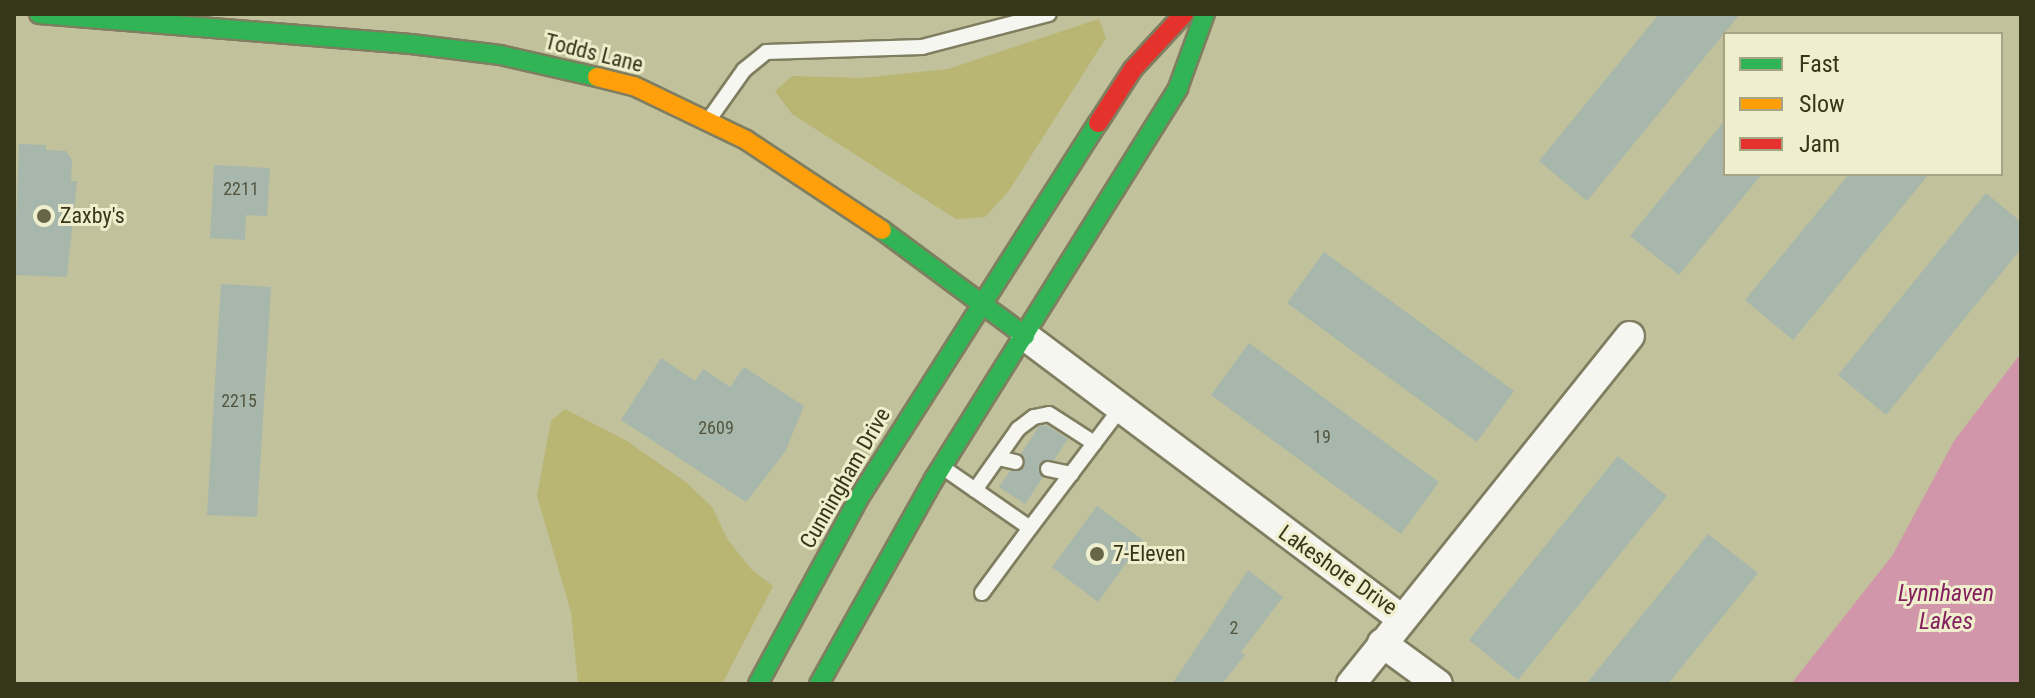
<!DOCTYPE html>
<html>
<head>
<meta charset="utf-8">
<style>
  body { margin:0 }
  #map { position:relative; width:2035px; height:698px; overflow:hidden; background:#c1c19b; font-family:"Roboto Condensed",sans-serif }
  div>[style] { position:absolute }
  .green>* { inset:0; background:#b8b672 }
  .water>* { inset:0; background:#d296aa }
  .building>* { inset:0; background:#a8b7ac }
  .roads { filter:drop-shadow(2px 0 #7f7e60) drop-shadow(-2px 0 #7f7e60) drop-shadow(0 2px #7f7e60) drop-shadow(0 -2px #7f7e60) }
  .lane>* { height:14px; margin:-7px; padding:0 7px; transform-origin:7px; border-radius:7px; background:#f6f6f0 }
  .street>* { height:28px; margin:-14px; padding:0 14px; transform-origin:14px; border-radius:14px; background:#f6f6f0 }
  .fast>* { height:18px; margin:-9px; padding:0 9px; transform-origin:9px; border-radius:9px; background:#30b455 }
  .slow>* { height:18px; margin:-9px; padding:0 9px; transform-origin:9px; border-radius:9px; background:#ff9f0a }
  .jam>* { height:18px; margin:-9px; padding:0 9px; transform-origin:9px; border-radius:9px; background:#e5322d }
  .dots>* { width:22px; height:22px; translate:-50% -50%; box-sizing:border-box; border:4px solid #efefcd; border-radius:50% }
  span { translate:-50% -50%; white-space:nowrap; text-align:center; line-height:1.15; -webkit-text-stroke:6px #efefcd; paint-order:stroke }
  .number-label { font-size:18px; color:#52563e }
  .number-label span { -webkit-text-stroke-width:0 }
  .street-label { font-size:22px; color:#36361a }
  .poi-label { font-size:22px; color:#36361a }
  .left { translate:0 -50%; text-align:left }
  .water-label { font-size:24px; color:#851f5e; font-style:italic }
  .frame { position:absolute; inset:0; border:16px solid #36361a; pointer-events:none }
  .legend { position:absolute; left:1723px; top:32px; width:280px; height:144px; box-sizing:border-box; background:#efefcd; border:2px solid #a5a585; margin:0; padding:10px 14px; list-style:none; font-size:24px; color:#36361a }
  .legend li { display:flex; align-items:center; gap:16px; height:40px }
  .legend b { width:40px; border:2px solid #a5a585 }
</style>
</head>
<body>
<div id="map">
  <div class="green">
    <div style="clip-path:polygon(1099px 19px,1106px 38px,1008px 192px,985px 217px,956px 219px,792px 114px,775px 91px,792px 76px,862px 78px,948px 69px)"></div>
    <div style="clip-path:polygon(565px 409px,627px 441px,687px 483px,712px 507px,728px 540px,752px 570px,773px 586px,722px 684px,578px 684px,571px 612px,537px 496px,551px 421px)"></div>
  </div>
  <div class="water">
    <div style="clip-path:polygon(2021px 353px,2021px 684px,1791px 684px,1892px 556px,1954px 441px)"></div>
  </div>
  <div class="building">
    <div style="clip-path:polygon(1659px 14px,1740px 14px,1587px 201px,1539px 161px)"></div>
    <div style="clip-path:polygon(1725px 120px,1725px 174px,1762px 174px,1679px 275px,1630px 236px)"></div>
    <div style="clip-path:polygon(19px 144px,46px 145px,46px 150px,66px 151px,72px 160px,71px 181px,77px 181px,67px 277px,14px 275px)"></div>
    <div style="clip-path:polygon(214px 165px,270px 168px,267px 216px,246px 215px,245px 240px,210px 238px)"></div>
    <div style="clip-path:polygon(1849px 174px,1929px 174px,1793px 340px,1745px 300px)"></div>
    <div style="clip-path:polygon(1986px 193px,2021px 222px,2021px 249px,1886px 415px,1838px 375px)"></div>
    <div style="clip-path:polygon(1324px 252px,1514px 391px,1477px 442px,1287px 303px)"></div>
    <div style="clip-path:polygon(221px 284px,271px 287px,257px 517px,207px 515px)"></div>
    <div style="clip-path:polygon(1249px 343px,1439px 482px,1401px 534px,1211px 395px)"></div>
    <div style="clip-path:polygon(661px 358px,695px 381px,703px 369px,730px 387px,744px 367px,804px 406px,785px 452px,746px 502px,621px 420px)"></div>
    <div style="clip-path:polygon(1046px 425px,1068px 439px,1054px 460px,1040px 463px,1043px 477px,1025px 504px,999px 487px,1010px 471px,1024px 468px,1021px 454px,1039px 426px)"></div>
    <div style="clip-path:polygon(1618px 456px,1667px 496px,1518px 680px,1469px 640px)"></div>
    <div style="clip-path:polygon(1097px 506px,1143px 540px,1098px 602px,1052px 567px)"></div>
    <div style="clip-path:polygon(1708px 534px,1758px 573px,1668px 684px,1586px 684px)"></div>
    <div style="clip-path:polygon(1248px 570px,1283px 597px,1241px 652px,1245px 655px,1222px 684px,1172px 684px)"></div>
  </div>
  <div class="roads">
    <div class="lane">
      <div style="left:710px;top:118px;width:59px;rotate:-54.7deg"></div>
      <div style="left:744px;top:70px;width:28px;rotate:-39deg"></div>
      <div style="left:766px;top:52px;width:156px;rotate:-1.8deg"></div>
      <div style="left:922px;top:47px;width:131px;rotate:-14.6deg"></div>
      <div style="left:998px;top:458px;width:18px;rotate:13deg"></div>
      <div style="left:945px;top:469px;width:103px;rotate:34.8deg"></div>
      <div style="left:1030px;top:528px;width:149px;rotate:-52.9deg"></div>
      <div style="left:1048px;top:469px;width:24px;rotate:12deg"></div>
      <div style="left:975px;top:490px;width:75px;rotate:-54.8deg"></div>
      <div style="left:1018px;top:429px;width:20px;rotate:-37deg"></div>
      <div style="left:1034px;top:417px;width:15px;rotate:-11deg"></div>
      <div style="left:1049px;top:414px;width:54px;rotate:32.8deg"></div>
      <div style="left:982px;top:593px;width:81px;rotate:-53.6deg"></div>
    </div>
    <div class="street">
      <div style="left:1025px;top:336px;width:469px;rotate:36.9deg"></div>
      <div style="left:1382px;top:643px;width:69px;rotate:36.2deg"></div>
      <div style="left:1351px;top:684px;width:446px;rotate:-51.3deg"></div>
    </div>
    <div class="fast">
      <div style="left:39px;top:14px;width:373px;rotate:4.6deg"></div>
      <div style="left:411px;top:44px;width:90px;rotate:7deg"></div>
      <div style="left:500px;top:55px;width:99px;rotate:12.8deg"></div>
      <div style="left:882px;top:230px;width:178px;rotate:36.5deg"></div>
      <div style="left:758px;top:684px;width:214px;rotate:-61.5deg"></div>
      <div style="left:860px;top:496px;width:442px;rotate:-57.5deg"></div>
      <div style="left:819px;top:684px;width:235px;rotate:-60.7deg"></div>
      <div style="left:934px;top:479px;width:461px;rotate:-58deg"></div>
      <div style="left:1178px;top:88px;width:79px;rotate:-70deg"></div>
    </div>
    <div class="slow">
      <div style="left:597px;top:77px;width:38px;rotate:14deg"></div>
      <div style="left:634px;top:86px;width:124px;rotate:25.7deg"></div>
      <div style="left:746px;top:140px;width:163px;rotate:33.5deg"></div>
    </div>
    <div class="jam">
      <div style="left:1098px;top:123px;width:64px;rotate:-57.1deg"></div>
      <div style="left:1133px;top:69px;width:75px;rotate:-47.2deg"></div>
    </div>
  </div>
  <div class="dots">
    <div style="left:44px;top:216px;background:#676747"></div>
    <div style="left:1097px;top:554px;background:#676747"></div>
  </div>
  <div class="number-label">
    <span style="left:241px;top:189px">2211</span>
    <span style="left:239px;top:401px">2215</span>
    <span style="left:716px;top:428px">2609</span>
    <span style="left:1322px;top:437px">19</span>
    <span style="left:1234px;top:628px">2</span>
  </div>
  <div class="street-label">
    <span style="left:594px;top:53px;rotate:14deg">Todds Lane</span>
    <span style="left:845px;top:478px;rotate:-60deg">Cunningham Drive</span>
    <span style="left:1338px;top:570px;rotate:35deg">Lakeshore Drive</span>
  </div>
  <div class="poi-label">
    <span class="left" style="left:60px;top:216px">Zaxby's</span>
    <span class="left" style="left:1113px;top:554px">7-Eleven</span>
  </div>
  <div class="water-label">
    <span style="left:1946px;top:608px">Lynnhaven<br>Lakes</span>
  </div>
  <div class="frame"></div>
  <ul class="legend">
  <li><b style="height:10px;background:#30b455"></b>Fast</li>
  <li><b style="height:10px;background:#ff9f0a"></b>Slow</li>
  <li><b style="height:10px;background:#e5322d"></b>Jam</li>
  </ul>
</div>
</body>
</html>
